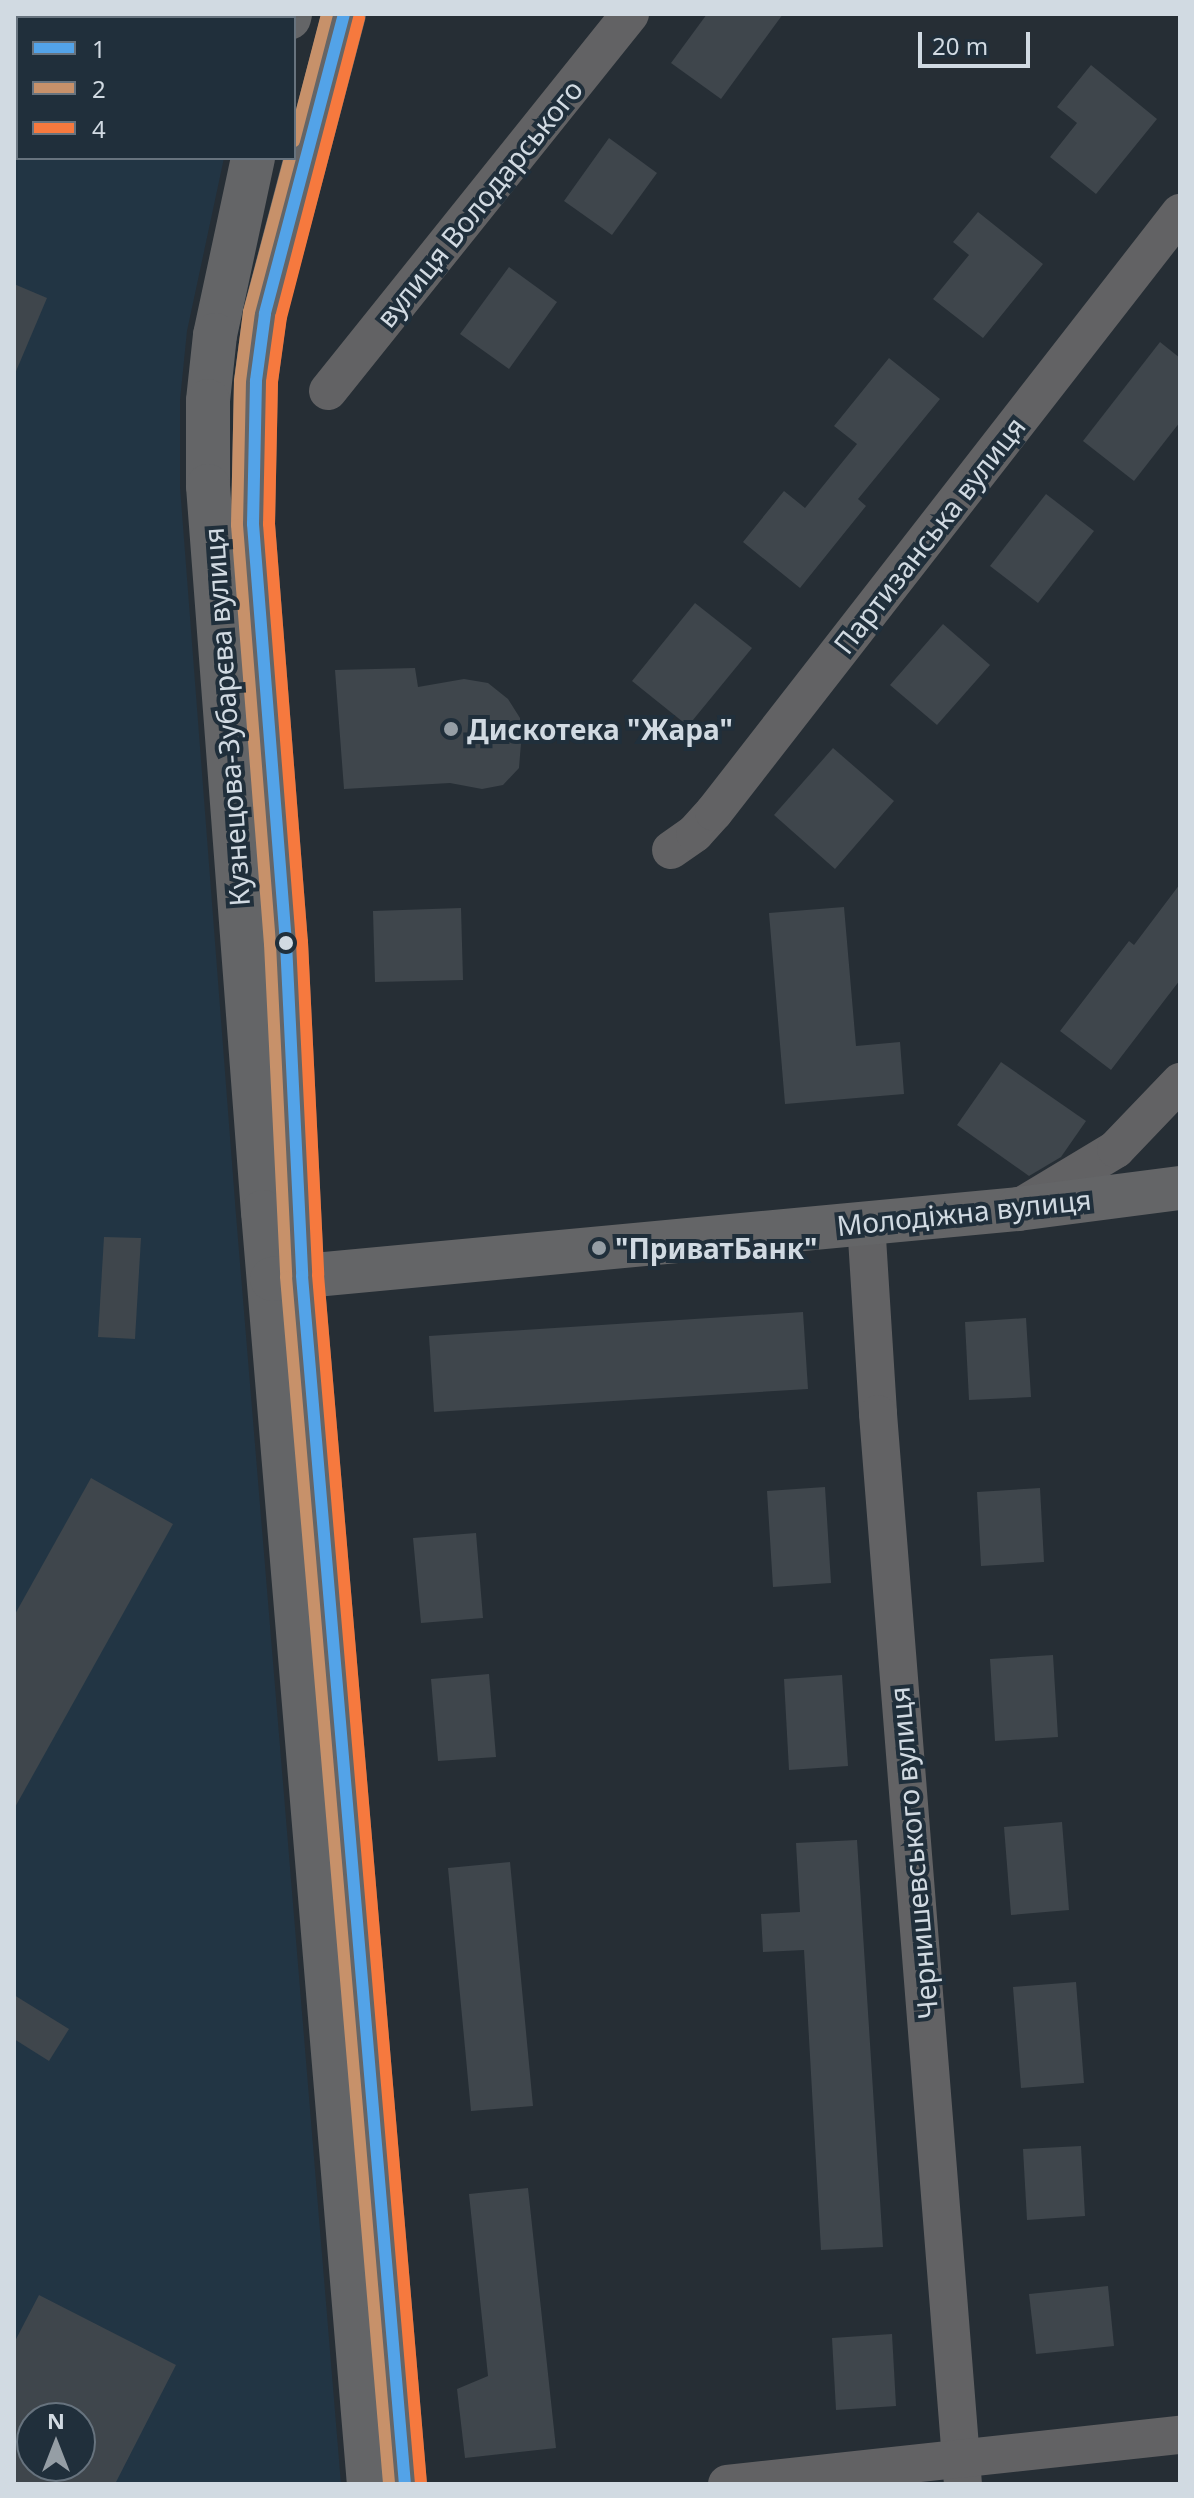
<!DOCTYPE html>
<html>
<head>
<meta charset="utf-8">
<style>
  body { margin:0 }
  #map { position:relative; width:1194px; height:2498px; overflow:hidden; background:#262e35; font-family:"Noto Sans",sans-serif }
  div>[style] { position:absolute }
  .built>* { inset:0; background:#223544 }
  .building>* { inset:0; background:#3f464c }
  .street>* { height:38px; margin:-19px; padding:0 19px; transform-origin:19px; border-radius:19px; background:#626264 }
  .secondary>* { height:44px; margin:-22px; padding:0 22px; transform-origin:22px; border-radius:22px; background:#646567 }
  .bus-1>* { height:12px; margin:-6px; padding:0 6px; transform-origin:6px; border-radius:6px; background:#53a3e8 }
  .bus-2>* { height:12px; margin:-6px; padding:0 6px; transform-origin:6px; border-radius:6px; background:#c7916a }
  .bus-3>* { height:12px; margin:-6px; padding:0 6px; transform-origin:6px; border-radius:6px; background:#f6793e }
  .dots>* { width:22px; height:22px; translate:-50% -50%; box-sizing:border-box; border:4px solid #202f3b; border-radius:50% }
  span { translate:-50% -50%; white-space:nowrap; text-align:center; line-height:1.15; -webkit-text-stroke:8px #202f3b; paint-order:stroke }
  .street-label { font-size:28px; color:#d1dae2 }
  .poi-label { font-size:28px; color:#d1dae2; font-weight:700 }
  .left { translate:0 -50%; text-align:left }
  .frame { position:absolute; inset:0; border:16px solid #d1dae2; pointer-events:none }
  .legend { position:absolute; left:16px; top:16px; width:280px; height:144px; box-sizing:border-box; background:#202f3b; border:2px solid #67737e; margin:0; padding:10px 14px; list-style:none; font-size:24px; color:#d1dae2 }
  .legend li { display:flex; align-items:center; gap:16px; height:40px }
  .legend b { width:40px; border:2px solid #67737e }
  .north { position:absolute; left:16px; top:2402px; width:80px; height:80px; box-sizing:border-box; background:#202f3b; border:2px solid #67737e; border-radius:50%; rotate:0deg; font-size:22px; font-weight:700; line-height:32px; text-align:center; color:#d1dae2 }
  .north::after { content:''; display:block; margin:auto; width:28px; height:36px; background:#959ea5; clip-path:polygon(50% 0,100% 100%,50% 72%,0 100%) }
  .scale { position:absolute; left:918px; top:32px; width:112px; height:36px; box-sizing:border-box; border:4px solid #d1dae2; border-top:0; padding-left:10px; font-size:24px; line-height:28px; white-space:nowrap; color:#d1dae2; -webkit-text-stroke:6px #202f3b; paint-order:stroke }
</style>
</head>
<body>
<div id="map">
  <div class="built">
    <div style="clip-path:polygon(evenodd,14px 14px,261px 14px,260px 18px,18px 18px,18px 158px,224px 158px,187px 331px,180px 400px,180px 487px,236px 1215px,341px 2484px,14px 2484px,14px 14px,32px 2418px,80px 2418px,80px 2466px,32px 2466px,32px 2418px)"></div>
  </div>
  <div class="building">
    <div style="clip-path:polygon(707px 14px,783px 14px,721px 99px,671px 63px)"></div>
    <div style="clip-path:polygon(1091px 65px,1157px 119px,1096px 194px,1050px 157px,1077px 123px,1057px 107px)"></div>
    <div style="clip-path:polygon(609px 138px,657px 173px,612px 235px,564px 201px)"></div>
    <div style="clip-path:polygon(978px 212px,1043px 264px,983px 338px,933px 299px,969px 255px,953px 242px)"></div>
    <div style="clip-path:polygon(509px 267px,557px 302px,509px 369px,460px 334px)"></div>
    <div style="clip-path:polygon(14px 284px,47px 298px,14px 376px)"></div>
    <div style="clip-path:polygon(1160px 342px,1180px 358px,1180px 422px,1134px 481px,1083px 441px)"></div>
    <div style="clip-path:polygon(889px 358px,940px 399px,858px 499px,866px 506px,800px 588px,743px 542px,784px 491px,805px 508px,857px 444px,834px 426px)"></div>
    <div style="clip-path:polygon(1046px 494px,1094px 531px,1038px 603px,990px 566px)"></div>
    <div style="clip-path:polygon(695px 603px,752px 648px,688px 726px,632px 681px)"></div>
    <div style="clip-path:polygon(943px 624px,990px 665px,937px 725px,890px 685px)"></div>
    <div style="clip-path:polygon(415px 668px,418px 687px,464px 679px,488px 683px,508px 699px,520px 718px,521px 743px,519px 768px,503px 785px,482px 789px,450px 783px,344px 789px,335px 670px)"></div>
    <div style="clip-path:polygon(833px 748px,894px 801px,835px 869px,774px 815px)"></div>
    <div style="clip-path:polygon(1180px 884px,1180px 980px,1111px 1070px,1060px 1031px,1129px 941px,1134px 945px)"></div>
    <div style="clip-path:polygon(844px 907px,856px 1046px,900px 1042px,904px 1094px,785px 1104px,769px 913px)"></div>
    <div style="clip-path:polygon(461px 908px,463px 980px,375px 982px,373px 911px)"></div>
    <div style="clip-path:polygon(1001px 1062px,1086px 1121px,1061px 1157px,1029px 1176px,957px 1125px)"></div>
    <div style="clip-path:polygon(104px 1237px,141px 1238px,135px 1339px,98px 1337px)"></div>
    <div style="clip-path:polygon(803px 1312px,808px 1389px,434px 1412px,429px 1336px)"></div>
    <div style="clip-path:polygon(1026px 1318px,1031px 1397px,969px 1400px,965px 1322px)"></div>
    <div style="clip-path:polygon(91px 1478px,173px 1524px,14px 1809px,14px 1616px)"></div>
    <div style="clip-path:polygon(825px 1487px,831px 1583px,773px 1587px,767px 1491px)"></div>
    <div style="clip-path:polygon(1040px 1488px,1044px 1562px,981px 1566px,977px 1492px)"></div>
    <div style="clip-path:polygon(476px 1533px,483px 1618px,421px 1623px,413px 1538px)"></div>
    <div style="clip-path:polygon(1053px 1655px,1058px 1737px,995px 1741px,990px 1659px)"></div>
    <div style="clip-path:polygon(489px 1674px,496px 1757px,438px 1761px,431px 1679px)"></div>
    <div style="clip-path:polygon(842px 1675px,848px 1766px,789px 1770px,784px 1679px)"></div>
    <div style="clip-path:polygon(1062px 1822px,1069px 1910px,1011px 1915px,1004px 1827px)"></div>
    <div style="clip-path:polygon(857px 1840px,883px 2247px,821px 2250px,804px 1950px,763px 1952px,761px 1914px,800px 1912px,796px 1843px)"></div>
    <div style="clip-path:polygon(510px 1862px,533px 2106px,471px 2111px,448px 1868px)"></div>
    <div style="clip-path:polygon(1076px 1982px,1084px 2083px,1021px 2088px,1013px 1987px)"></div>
    <div style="clip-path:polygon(14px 1995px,69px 2029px,49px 2061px,14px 2039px)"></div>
    <div style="clip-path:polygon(1081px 2146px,1085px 2216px,1027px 2220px,1023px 2149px)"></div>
    <div style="clip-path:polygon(528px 2188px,556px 2448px,465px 2458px,457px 2389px,488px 2376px,469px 2194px)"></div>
    <div style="clip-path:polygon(1108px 2286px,1114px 2346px,1036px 2354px,1029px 2294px)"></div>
    <div style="clip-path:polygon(evenodd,39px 2295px,176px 2365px,115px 2484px,14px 2484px,14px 2343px,39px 2295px,32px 2418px,80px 2418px,80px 2466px,32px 2466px,32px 2418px)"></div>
    <div style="clip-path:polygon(892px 2334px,896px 2406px,836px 2410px,832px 2338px)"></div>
  </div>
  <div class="street">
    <div style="left:328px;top:391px;width:483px;rotate:-51.3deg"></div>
    <div style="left:671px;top:850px;width:29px;rotate:-35deg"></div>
    <div style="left:695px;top:833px;width:28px;rotate:-48deg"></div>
    <div style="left:714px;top:812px;width:759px;rotate:-52.12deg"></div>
    <div style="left:1020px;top:1207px;width:112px;rotate:-31.1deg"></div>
    <div style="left:1116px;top:1149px;width:93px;rotate:-46.3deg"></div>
    <div style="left:866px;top:1222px;width:192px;rotate:86.4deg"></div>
    <div style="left:878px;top:1414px;width:1073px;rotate:85.46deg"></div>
    <div style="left:727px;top:2484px;width:456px;rotate:-6.2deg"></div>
  </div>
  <div class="secondary">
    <div style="left:344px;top:14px;width:310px;rotate:104.8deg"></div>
    <div style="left:265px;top:314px;width:68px;rotate:97.7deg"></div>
    <div style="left:256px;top:381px;width:143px;rotate:91.2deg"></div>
    <div style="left:253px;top:524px;width:420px;rotate:85.5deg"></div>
    <div style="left:286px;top:943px;width:333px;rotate:87.2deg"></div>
    <div style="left:302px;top:1276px;width:1212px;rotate:85.13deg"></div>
    <div style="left:289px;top:18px;width:4px;rotate:-76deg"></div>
    <div style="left:253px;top:158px;width:181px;rotate:102.1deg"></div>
    <div style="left:215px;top:335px;width:66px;rotate:96.1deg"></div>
    <div style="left:208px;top:401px;width:85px;rotate:90deg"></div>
    <div style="left:208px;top:486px;width:728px;rotate:85.67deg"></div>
    <div style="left:263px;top:1212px;width:1276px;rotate:85.24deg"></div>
    <div style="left:272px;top:1279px;width:749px;rotate:-5.36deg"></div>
    <div style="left:1018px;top:1209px;width:163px;rotate:-7.4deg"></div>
  </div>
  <div class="bus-1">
    <div style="left:344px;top:14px;width:310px;rotate:104.8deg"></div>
    <div style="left:265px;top:314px;width:68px;rotate:97.7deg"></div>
    <div style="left:256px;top:381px;width:143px;rotate:91.2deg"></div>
    <div style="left:253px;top:524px;width:420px;rotate:85.5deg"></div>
    <div style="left:286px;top:943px;width:333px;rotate:87.2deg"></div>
    <div style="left:302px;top:1276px;width:1212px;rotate:85.13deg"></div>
  </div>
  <div class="bus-2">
    <div style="left:294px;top:141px;width:131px;rotate:-75.4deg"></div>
    <div style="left:290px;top:158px;width:159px;rotate:104.9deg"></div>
    <div style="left:249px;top:312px;width:70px;rotate:97.4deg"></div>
    <div style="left:240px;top:381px;width:144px;rotate:91.2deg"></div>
    <div style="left:237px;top:525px;width:420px;rotate:85.5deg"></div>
    <div style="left:270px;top:944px;width:333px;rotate:87.2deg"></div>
    <div style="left:286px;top:1277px;width:1211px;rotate:85.12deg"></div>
  </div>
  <div class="bus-3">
    <div style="left:359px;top:18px;width:309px;rotate:104.6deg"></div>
    <div style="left:281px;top:317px;width:66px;rotate:97.9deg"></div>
    <div style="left:272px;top:382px;width:142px;rotate:91.2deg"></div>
    <div style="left:269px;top:524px;width:419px;rotate:85.5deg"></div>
    <div style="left:302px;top:942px;width:333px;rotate:87.2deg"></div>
    <div style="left:318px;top:1275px;width:1212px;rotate:85.13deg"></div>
  </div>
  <div class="dots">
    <div style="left:451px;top:729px;background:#959ea5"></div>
    <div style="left:286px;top:943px;background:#d1dae2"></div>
    <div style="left:599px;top:1248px;background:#959ea5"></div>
  </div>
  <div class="street-label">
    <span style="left:479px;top:203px;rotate:-51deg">вулиця Володарського</span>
    <span style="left:929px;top:535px;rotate:-52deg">Партизанська вулиця</span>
    <span style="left:226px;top:717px;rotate:-94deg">Кузнецова-Зубарєва вулиця</span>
    <span style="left:964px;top:1212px;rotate:-6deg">Молодіжна вулиця</span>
    <span style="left:913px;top:1853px;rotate:-95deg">Чернишевського вулиця</span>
  </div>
  <div class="poi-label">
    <span class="left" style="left:467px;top:729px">Дискотека "Жара"</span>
    <span class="left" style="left:615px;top:1248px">"ПриватБанк"</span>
  </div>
  <div class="frame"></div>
  <ul class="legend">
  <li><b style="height:10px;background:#53a3e8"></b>1</li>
  <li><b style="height:10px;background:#c7916a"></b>2</li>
  <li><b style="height:10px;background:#f6793e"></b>4</li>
  </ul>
  <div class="north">N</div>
  <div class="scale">20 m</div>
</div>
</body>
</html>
